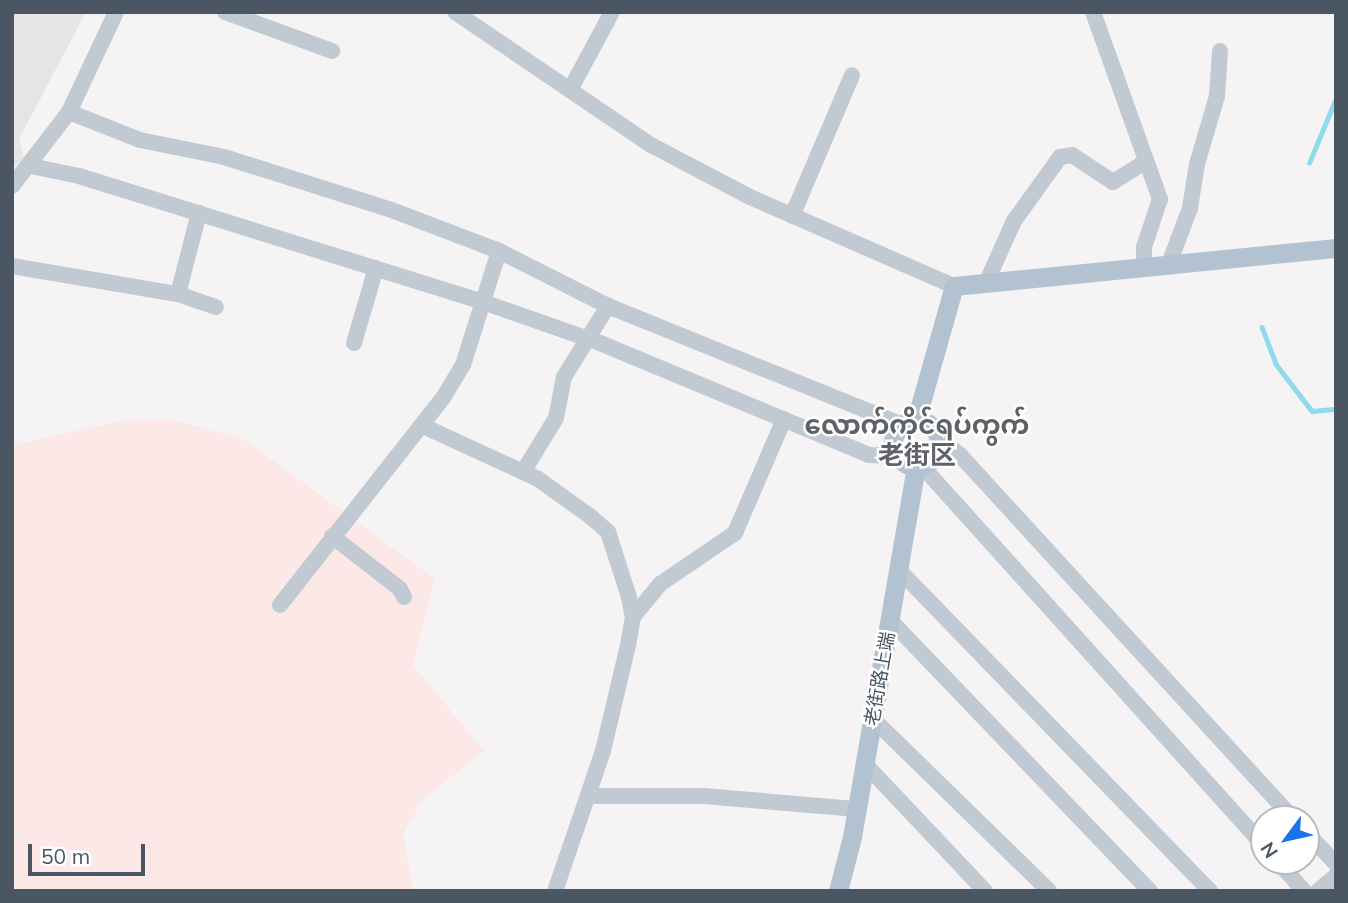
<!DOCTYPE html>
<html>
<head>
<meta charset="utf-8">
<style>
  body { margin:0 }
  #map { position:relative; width:1348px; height:903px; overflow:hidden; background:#f5f3f3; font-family:Mulish,"Noto Sans SC","Noto Sans Myanmar",sans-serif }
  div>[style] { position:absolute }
  .education>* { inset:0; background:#e6e4e5 }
  .medical>* { inset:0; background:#fce8e6 }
  .stream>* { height:4.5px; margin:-2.25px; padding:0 2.25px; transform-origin:2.25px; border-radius:2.25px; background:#90daee }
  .minor>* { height:16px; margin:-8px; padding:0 8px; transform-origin:8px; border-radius:8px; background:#c1cad2 }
  .major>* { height:19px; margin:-9.5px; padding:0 9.5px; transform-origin:9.5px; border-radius:9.5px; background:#b3c2d1 }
  .major>.ring { margin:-9.5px; padding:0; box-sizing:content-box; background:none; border:19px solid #b3c2d1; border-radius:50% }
  span { translate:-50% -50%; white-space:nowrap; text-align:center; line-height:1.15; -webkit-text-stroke:5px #fff; paint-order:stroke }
  .street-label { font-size:19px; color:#4a5661 }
  .district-label { font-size:26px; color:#5f6368; font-weight:700 }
  .frame { position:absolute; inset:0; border:14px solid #4a5661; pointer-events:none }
  .north { position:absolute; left:1250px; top:805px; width:70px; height:70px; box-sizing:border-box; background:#fff; border:2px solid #b7bbc0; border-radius:50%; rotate:237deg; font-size:19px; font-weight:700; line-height:28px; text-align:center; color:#4a5661 }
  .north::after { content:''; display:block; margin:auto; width:24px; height:32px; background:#1a73e8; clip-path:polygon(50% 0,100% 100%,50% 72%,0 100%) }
  .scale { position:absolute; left:28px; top:844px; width:117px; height:32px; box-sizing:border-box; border:4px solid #4a5661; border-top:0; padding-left:9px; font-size:21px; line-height:24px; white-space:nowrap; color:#4a5661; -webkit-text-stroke:5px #fff; paint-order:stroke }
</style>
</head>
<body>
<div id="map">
  <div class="education">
    <div style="clip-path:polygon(12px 12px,86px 12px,19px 139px,24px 158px,12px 169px)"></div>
  </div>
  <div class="medical">
    <div style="clip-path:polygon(174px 420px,245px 440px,435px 579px,413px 665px,484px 751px,423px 799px,403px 834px,413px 891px,12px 891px,12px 445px,122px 421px)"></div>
  </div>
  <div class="stream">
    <div style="left:1309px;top:163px;width:70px;rotate:-67.4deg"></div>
    <div style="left:1262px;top:327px;width:40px;rotate:69deg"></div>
    <div style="left:1276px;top:364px;width:59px;rotate:52.5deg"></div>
    <div style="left:1312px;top:411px;width:24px;rotate:-5deg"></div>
  </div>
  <div class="minor">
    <div style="left:225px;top:12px;width:114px;rotate:20deg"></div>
    <div style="left:455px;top:12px;width:237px;rotate:34.2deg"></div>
    <div style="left:651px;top:145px;width:112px;rotate:27.7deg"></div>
    <div style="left:750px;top:197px;width:223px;rotate:23.6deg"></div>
    <div style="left:1093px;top:12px;width:199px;rotate:70.3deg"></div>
    <div style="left:1160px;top:199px;width:51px;rotate:108.4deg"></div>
    <div style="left:1144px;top:247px;width:19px;rotate:90deg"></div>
    <div style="left:570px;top:90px;width:89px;rotate:-61.7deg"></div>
    <div style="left:69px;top:112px;width:76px;rotate:21.5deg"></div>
    <div style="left:140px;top:140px;width:86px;rotate:11.4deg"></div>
    <div style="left:224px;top:157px;width:173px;rotate:17.5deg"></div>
    <div style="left:389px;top:209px;width:118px;rotate:20.9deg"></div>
    <div style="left:499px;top:251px;width:122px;rotate:26.8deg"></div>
    <div style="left:608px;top:306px;width:317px;rotate:22deg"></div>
    <div style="left:31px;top:166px;width:49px;rotate:11.8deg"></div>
    <div style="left:79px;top:176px;width:423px;rotate:17.3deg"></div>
    <div style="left:483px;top:302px;width:124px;rotate:19.3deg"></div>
    <div style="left:600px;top:343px;width:291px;rotate:22.6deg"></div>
    <div style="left:869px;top:455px;width:29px;rotate:2deg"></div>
    <div style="left:12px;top:186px;width:93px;rotate:-52.4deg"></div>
    <div style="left:69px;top:112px;width:110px;rotate:-64.8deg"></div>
    <div style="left:792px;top:216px;width:153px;rotate:-66.9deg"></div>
    <div style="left:1169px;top:264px;width:60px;rotate:-69.4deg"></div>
    <div style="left:1190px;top:208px;width:45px;rotate:-81deg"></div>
    <div style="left:1197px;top:164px;width:71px;rotate:-73.6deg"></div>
    <div style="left:1217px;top:96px;width:45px;rotate:-86.2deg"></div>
    <div style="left:12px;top:266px;width:168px;rotate:9.6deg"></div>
    <div style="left:178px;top:294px;width:40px;rotate:18.9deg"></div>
    <div style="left:987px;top:281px;width:66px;rotate:-65.8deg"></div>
    <div style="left:1014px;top:221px;width:79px;rotate:-54.3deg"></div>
    <div style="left:1060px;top:157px;width:12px;rotate:-9deg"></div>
    <div style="left:1072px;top:155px;width:49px;rotate:33.4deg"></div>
    <div style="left:1113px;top:182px;width:36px;rotate:-32deg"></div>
    <div style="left:178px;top:294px;width:84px;rotate:-75.5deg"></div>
    <div style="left:354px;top:343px;width:78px;rotate:-73.7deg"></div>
    <div style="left:423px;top:426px;width:127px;rotate:24.7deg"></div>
    <div style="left:538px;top:479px;width:65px;rotate:35.6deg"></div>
    <div style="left:591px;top:517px;width:23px;rotate:41deg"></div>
    <div style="left:608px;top:532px;width:68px;rotate:72.1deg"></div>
    <div style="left:629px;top:597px;width:20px;rotate:79deg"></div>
    <div style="left:633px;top:617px;width:28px;rotate:100deg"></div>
    <div style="left:628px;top:645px;width:109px;rotate:103.3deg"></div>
    <div style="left:603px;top:751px;width:148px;rotate:108.9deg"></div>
    <div style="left:939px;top:439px;width:26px;rotate:37deg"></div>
    <div style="left:960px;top:455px;width:494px;rotate:47.5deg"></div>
    <div style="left:921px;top:465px;width:513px;rotate:48deg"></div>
    <div style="left:523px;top:472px;width:63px;rotate:-58.6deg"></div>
    <div style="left:556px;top:418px;width:42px;rotate:-79deg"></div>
    <div style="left:564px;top:377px;width:84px;rotate:-58.2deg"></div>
    <div style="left:332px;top:536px;width:86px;rotate:37.9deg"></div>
    <div style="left:400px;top:589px;width:9px;rotate:63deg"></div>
    <div style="left:899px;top:570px;width:447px;rotate:45.9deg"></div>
    <div style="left:280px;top:605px;width:263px;rotate:-51.8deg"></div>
    <div style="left:443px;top:398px;width:39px;rotate:-59deg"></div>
    <div style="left:463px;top:365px;width:120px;rotate:-72.5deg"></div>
    <div style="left:633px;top:617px;width:43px;rotate:-50.7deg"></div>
    <div style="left:660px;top:584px;width:91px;rotate:-34.2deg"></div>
    <div style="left:735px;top:533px;width:124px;rotate:-66.7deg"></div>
    <div style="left:890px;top:620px;width:376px;rotate:46.2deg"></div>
    <div style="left:873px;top:719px;width:246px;rotate:44.3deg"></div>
    <div style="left:865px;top:764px;width:175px;rotate:46.6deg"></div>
    <div style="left:589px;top:796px;width:115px"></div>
    <div style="left:704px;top:796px;width:154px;rotate:4.9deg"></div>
    <div style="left:1306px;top:832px;width:44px;rotate:46.8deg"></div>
    <div style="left:1277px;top:861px;width:40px;rotate:48deg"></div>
    <div style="left:1318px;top:891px;width:23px;rotate:-40deg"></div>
  </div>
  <div class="major">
    <div style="left:916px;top:420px;width:139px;rotate:-74.2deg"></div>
    <div style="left:954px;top:286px;width:384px;rotate:-5.7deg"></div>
    <div class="ring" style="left:893px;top:420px;width:27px;height:27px"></div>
    <div style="left:838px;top:891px;width:56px;rotate:-75.5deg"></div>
    <div style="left:852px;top:837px;width:376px;rotate:-80.2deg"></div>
  </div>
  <div class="street-label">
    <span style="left:880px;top:679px;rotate:-80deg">老街路上端</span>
  </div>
  <div class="district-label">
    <span style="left:917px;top:440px">လောက်ကိုင်ရပ်ကွက်<br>老街区</span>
  </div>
  <div class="frame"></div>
  <div class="north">N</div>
  <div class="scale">50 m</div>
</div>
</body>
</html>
